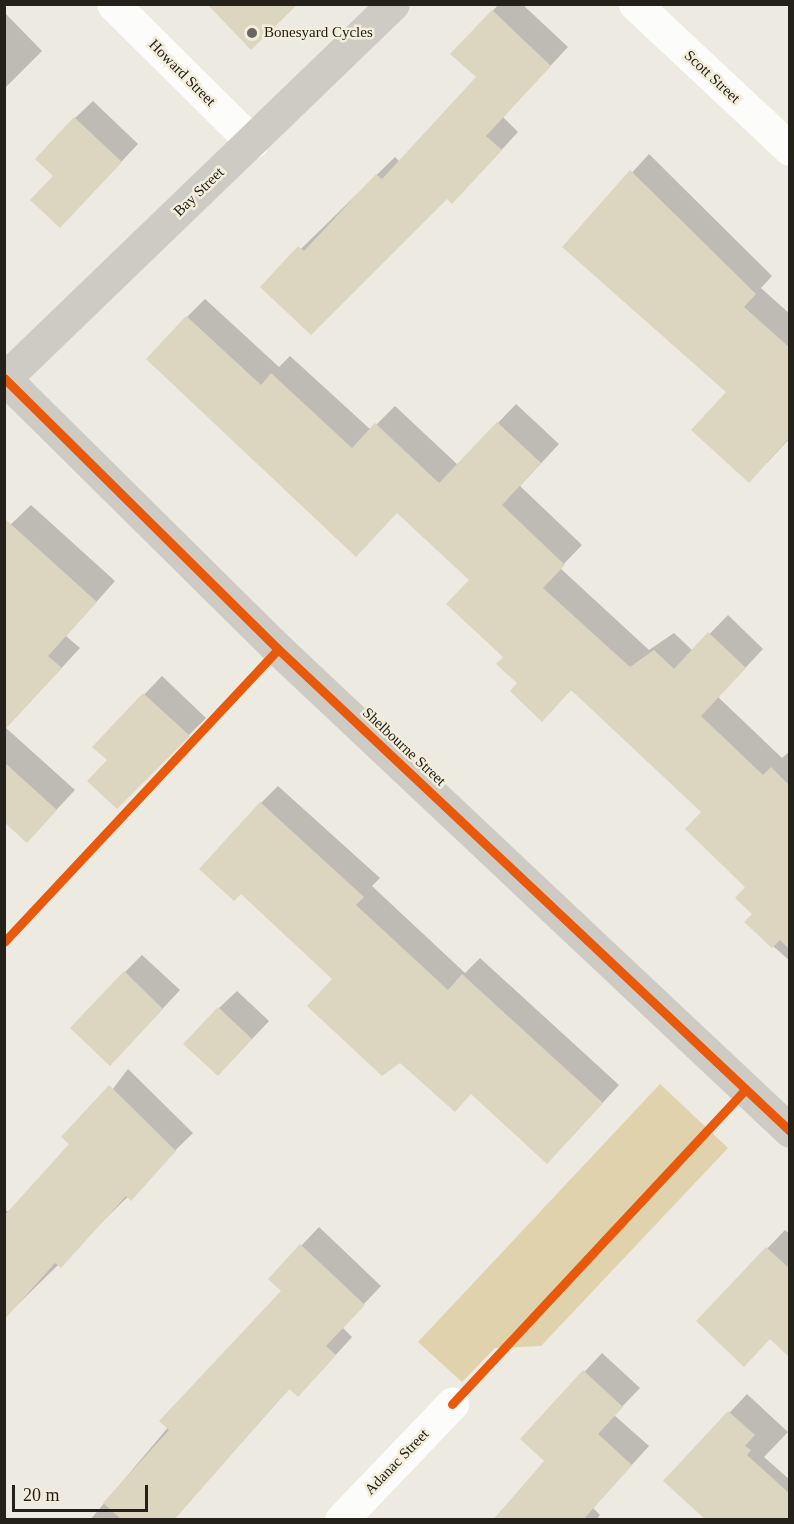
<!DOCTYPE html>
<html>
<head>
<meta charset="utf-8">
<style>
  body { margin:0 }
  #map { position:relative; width:794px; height:1524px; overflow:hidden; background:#edeae1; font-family:"Times New Roman",serif }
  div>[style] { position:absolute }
  .green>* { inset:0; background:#dfd2ad }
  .shadow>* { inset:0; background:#0003 }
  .building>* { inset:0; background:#dcd5bf }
  .street>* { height:33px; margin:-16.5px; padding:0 16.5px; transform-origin:16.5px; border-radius:16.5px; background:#fcfcfa }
  .secondary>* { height:33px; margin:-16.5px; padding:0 16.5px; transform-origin:16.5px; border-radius:16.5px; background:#cecbc5 }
  .cycleway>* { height:9px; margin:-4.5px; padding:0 4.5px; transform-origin:4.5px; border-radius:4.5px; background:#e8590c }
  .dots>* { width:16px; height:16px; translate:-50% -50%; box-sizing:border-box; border:3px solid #f3eddb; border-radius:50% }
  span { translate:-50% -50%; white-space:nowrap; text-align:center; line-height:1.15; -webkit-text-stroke:5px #f3eddb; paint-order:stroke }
  .poi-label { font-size:15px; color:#24211b }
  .left { translate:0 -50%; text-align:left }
  .street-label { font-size:15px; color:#24211b }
  .frame { position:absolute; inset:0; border:6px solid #24211b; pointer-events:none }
  .scale { position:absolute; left:12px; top:1485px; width:136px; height:27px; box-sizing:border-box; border:3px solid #24211b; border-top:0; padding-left:8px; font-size:18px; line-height:21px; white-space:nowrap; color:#24211b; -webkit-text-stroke:4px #f3eddb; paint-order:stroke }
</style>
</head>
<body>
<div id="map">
  <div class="green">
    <div style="clip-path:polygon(660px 1084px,728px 1148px,541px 1346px,495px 1348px,462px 1382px,418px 1342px)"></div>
  </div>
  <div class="shadow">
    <div style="clip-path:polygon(499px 4px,522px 4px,568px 47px,503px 117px,518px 132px,470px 184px,262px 287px,395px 157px,400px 162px,478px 77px,453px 54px)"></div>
    <div style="clip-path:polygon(4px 12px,42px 51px,4px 89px)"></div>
    <div style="clip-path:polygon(93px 101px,138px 144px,78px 208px,55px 175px,75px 118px)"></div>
    <div style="clip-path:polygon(649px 154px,772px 276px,761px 288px,790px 314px,790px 438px,767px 463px,728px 391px,565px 246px)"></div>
    <div style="clip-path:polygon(205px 299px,279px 367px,290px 356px,371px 430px,395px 406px,458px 465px,516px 404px,559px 444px,520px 486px,582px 545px,560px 568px,649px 650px,674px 633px,693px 651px,728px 615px,763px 649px,718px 697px,782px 758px,790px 751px,790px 961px,746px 922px,754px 914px,747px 887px,703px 812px,572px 689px,542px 720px,505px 657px,471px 580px,187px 317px)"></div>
    <div style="clip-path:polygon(31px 505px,115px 581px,66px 636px,80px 648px,6px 728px,75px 790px,27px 841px,4px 820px,4px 531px)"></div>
    <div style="clip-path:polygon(162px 676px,206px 718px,117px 807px,109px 760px,94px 747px)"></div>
    <div style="clip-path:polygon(278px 786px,380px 878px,372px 886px,465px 973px,480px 958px,619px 1085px,565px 1144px,472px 1092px,334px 979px,261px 803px)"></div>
    <div style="clip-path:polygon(142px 955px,180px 990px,128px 1046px,125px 972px)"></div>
    <div style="clip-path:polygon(237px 991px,269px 1021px,235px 1057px,219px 1008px)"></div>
    <div style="clip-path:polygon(128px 1069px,193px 1133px,6px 1316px,4px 1210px,10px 1212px,71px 1144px)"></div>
    <div style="clip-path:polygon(319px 1227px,381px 1286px,342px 1327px,352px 1337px,315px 1378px,290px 1388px,173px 1520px,90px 1520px,283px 1291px,270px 1279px)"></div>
    <div style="clip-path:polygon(785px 1230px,790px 1234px,790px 1355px,770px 1338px,698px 1321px)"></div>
    <div style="clip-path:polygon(602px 1353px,640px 1388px,614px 1415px,649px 1446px,593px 1508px,600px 1515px,596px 1520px,493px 1520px,546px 1461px,522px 1439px)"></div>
    <div style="clip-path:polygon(747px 1394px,788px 1432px,764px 1457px,790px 1480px,790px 1520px,708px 1520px,666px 1481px)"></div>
  </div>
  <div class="building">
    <div style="clip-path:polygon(207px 4px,298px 4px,251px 50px)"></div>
    <div style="clip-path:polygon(492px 10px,551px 66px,486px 136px,502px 150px,452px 204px,447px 199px,311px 335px,260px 287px,298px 246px,304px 251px,376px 174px,382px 179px,476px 77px,450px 54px)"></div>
    <div style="clip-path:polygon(74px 117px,122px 162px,60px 228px,30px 200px,53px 176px,35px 159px)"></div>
    <div style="clip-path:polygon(630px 170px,756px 294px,744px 307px,789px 347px,789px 438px,749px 483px,691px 430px,726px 392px,562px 247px)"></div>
    <div style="clip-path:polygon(186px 316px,261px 385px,271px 373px,352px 448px,375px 423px,439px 483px,497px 422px,541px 463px,502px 505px,565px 565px,543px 588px,630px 667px,654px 650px,674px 669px,708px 632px,746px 668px,701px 716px,763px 775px,771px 767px,789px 785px,789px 949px,780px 940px,772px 948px,744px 922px,752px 914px,735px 898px,745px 887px,685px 829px,701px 812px,571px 690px,542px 722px,510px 691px,517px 683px,496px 664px,503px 657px,446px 604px,469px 580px,397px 513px,356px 557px,146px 359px)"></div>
    <div style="clip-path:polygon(4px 518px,97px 602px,48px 656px,62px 668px,4px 730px)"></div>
    <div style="clip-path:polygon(143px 693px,190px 736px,117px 809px,87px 781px,107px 760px,92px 747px)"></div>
    <div style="clip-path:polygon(4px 762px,57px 810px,27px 843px,4px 822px)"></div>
    <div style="clip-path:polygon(260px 802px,364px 897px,356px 905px,448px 990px,462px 974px,603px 1103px,547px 1164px,471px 1094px,455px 1112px,400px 1063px,382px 1076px,307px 1006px,332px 979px,241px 894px,234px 901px,199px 869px)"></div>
    <div style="clip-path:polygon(124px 971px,163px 1009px,110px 1066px,70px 1028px)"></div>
    <div style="clip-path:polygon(218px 1007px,252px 1039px,218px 1076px,183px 1044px)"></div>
    <div style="clip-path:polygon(109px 1085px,176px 1151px,131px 1201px,126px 1196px,61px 1268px,55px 1263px,4px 1320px,4px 1216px,69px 1144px,61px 1137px)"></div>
    <div style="clip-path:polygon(300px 1244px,365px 1305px,326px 1346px,336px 1355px,298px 1397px,289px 1389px,174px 1520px,122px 1520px,103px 1503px,169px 1430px,159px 1421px,281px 1291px,268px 1279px)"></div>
    <div style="clip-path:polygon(766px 1247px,789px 1268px,789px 1357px,770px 1339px,744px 1367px,696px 1321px)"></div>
    <div style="clip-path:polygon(583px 1370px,623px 1407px,598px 1434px,632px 1465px,583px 1520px,493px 1520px,544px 1461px,520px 1439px)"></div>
    <div style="clip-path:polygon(728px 1411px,755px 1435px,745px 1446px,751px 1450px,747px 1455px,789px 1493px,789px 1520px,706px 1520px,663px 1481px)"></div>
  </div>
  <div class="street">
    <div style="left:113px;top:4px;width:196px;rotate:44.8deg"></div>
    <div style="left:635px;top:4px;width:212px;rotate:43.1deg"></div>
    <div style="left:341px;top:1520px;width:161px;rotate:-46.3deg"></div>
  </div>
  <div class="secondary">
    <div style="left:4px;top:378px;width:385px;rotate:44.7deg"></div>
    <div style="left:278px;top:649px;width:703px;rotate:43.27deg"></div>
    <div style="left:4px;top:379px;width:540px;rotate:-43.95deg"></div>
  </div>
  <div class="cycleway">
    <div style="left:4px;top:378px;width:385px;rotate:44.7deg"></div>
    <div style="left:278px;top:649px;width:703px;rotate:43.27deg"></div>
    <div style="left:4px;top:942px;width:401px;rotate:-46.9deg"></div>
    <div style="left:452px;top:1404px;width:429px;rotate:-47deg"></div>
  </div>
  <div class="dots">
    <div style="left:252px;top:33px;background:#6a6760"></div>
  </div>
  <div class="poi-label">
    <span class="left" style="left:264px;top:33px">Bonesyard Cycles</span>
  </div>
  <div class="street-label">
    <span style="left:182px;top:73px;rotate:45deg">Howard Street</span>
    <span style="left:712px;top:77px;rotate:43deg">Scott Street</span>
    <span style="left:199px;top:192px;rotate:-44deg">Bay Street</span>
    <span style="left:404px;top:747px;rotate:43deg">Shelbourne Street</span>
    <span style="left:397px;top:1462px;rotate:-46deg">Adanac Street</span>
  </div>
  <div class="frame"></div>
  <div class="scale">20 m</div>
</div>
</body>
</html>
